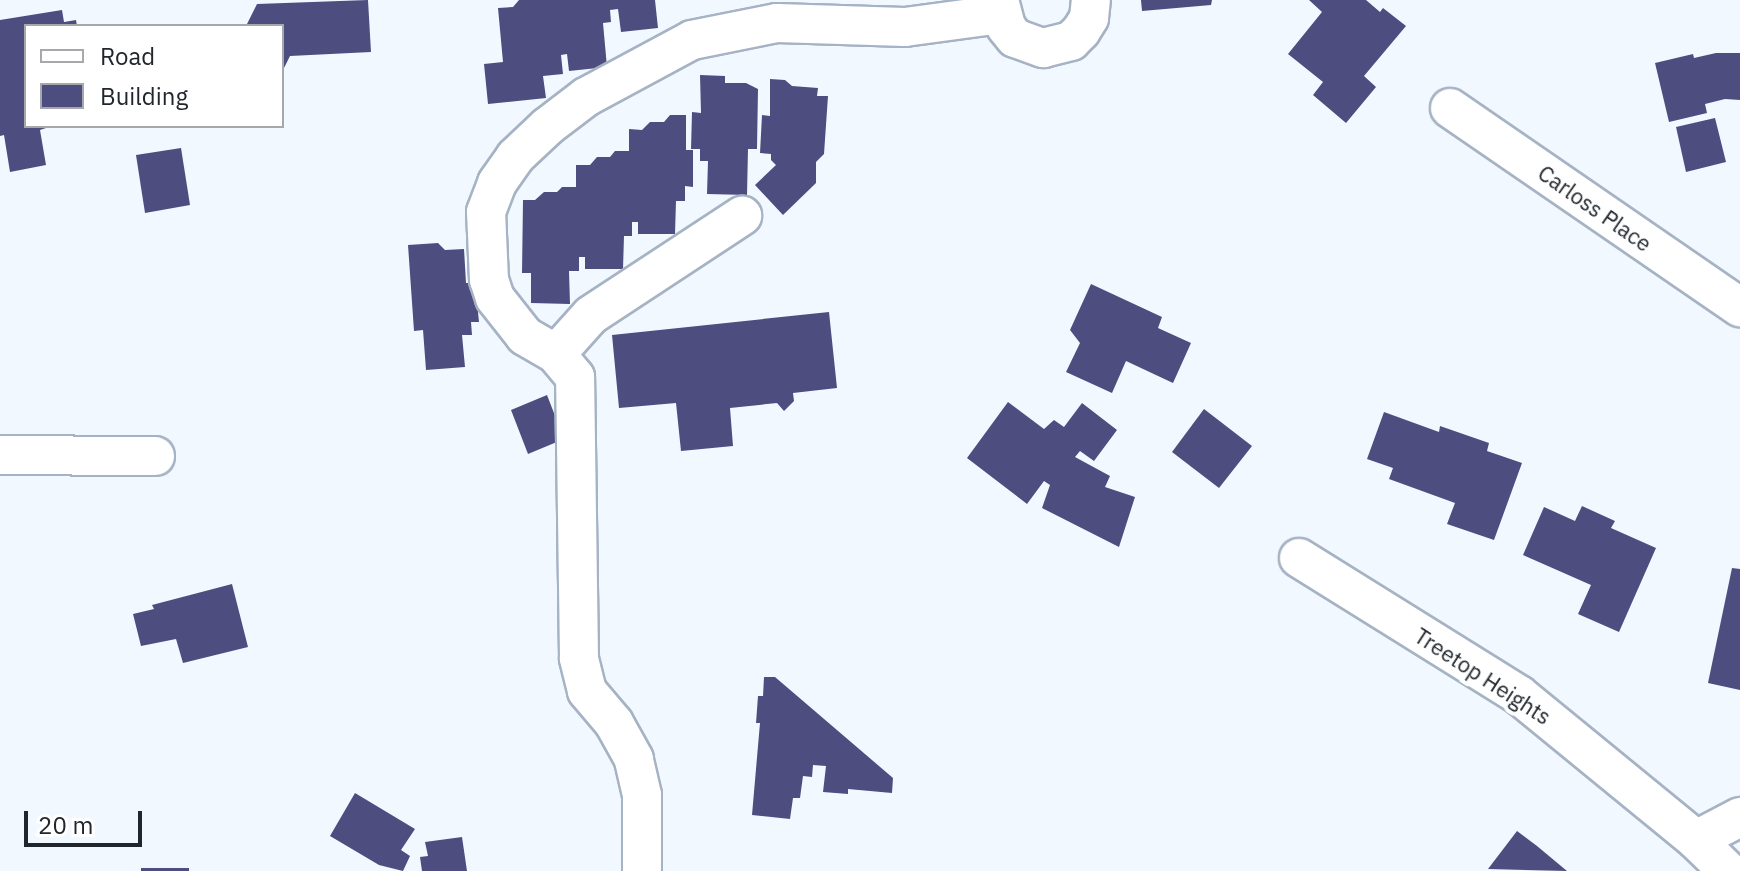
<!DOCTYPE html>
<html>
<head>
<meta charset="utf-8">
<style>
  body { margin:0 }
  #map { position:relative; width:1740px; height:871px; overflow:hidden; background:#f2f8ff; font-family:"IBM Plex Sans",sans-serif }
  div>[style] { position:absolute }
  .building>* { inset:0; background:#4d4d80 }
  .roads { filter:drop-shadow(2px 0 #a6b3c4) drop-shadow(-2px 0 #a6b3c4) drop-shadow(0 2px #a6b3c4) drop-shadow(0 -2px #a6b3c4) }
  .street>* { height:38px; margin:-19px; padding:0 19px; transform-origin:19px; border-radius:19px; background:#fff }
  span { translate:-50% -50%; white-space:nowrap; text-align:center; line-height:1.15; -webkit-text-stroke:8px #fff; paint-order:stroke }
  .street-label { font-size:22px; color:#20262c }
  .legend { position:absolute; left:24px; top:24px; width:260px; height:104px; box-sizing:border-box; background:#fff; border:2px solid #a6a8ab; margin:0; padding:10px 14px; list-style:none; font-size:24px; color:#20262c }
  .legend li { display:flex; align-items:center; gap:16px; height:40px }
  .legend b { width:40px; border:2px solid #a6a8ab }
  .scale { position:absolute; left:24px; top:811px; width:118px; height:36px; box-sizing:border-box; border:4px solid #20262c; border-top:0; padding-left:10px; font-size:24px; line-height:28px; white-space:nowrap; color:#20262c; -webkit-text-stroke:6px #fff; paint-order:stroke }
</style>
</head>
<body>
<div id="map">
  <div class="building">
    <div style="clip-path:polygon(368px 0,371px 52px,290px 56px,282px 72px,282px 26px,246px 26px,257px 4px)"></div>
    <div style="clip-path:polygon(519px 0,655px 0,658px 28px,621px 32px,618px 9px,610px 10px,611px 22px,603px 23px,607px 67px,569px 71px,567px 54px,561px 55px,563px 74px,543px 76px,546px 98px,488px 104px,484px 64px,503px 62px,498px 8px,513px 7px)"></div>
    <div style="clip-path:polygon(1141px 0,1212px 0,1211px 5px,1142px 11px)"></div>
    <div style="clip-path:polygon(1309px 0,1366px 0,1380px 12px,1383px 8px,1406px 26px,1364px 76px,1376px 87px,1346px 123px,1313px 95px,1323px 82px,1288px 54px,1322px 12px)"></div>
    <div style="clip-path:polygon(62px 10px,64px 22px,76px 20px,77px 26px,26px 26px,26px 126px,52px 126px,40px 130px,46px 165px,10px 172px,4px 135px,0 136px,0 20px)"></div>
    <div style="clip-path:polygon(1716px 53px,1740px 53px,1740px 100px,1725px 99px,1705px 104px,1707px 113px,1669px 122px,1655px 63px,1693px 54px,1694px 58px)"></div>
    <div style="clip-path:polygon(700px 75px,725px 76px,725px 83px,746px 83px,758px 89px,757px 149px,748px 149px,747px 195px,707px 194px,708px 161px,700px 161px,700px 149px,691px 149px,692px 112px,701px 113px)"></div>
    <div style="clip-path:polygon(770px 79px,785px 80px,792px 86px,818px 88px,817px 96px,828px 96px,824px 154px,816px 162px,816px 183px,783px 215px,755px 185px,776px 165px,771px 160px,771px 154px,760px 153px,762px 115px,770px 116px)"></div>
    <div style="clip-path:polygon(670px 115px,686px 115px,686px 150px,693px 150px,693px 187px,685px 186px,685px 201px,676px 201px,675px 234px,638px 234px,638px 222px,632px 222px,632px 236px,624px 236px,623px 269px,585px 269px,585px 257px,579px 257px,579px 271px,569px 271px,570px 304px,531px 303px,531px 273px,522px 273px,523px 200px,535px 200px,544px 192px,557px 192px,562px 187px,576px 187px,576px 165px,590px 165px,597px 157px,610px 157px,615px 151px,629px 151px,629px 129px,642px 130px,650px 122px,664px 122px)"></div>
    <div style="clip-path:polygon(1715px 118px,1726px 162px,1686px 172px,1676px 127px)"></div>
    <div style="clip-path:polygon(181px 148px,190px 205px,145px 213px,136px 155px)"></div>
    <div style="clip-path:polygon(438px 243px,445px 250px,464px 249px,466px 283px,475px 283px,479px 322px,471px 322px,472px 335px,462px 335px,465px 367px,426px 370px,423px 330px,414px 331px,408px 245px)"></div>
    <div style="clip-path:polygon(1091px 284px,1162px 317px,1158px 328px,1191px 343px,1173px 383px,1126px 361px,1112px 393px,1066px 372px,1080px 343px,1070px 330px)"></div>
    <div style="clip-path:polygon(829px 312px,837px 388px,793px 393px,794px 401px,784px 411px,777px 403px,730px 408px,733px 446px,681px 451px,676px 403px,619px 408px,612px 335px)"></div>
    <div style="clip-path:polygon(547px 395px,564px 439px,528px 454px,511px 410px)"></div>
    <div style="clip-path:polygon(1008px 402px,1044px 429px,1054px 420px,1064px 427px,1082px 403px,1117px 430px,1094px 461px,1080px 451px,1075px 457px,1110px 476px,1105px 487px,1135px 497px,1119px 547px,1042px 508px,1050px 485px,1044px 481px,1027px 504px,967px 458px)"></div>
    <div style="clip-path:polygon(1204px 409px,1252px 446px,1219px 488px,1172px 452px)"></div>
    <div style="clip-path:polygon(1384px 412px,1439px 432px,1440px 426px,1489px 443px,1487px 451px,1522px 463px,1494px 540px,1447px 524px,1455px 503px,1389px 479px,1393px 468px,1367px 459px)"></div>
    <div style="clip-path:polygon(1582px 506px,1615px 521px,1611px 528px,1656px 548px,1619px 632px,1578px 614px,1591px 585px,1523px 555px,1544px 507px,1575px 521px)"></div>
    <div style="clip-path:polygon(1732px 568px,1740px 569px,1740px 690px,1708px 683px)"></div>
    <div style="clip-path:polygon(232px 584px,248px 647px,183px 663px,176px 639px,141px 646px,133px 614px,154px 609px,152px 605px)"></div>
    <div style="clip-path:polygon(764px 677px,775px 677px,893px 778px,892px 793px,848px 789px,848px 794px,823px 792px,826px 766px,813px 765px,812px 777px,803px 776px,800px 798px,793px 798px,790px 819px,752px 815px,760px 723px,756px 723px,758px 696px,763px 696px)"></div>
    <div style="clip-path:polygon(355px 793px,415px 829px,401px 850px,410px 856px,403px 871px,379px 865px,330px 836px)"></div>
    <div style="clip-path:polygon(1517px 831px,1537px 846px,1567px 871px,1488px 869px)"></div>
    <div style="clip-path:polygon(462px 837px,467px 871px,422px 871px,420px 857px,428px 856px,425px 842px)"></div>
    <div style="clip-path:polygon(141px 868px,189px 868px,189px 871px,141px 871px)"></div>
  </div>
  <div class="roads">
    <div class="street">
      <div style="left:999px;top:0;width:28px;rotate:75deg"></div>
      <div style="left:1006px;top:27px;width:14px;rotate:51deg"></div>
      <div style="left:1015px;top:38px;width:30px;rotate:20deg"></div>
      <div style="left:1043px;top:48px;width:29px;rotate:-14deg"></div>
      <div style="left:1071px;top:41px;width:14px;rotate:-45deg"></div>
      <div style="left:1081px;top:31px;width:15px;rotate:-58deg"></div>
      <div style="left:1089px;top:18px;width:18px;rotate:-84deg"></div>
      <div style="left:1450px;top:108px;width:352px;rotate:34.5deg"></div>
      <div style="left:556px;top:354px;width:52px;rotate:-48.1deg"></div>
      <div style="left:591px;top:315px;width:181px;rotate:-33.3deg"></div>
      <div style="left:0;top:455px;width:155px;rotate:0.4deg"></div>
      <div style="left:1299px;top:558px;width:259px;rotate:31.9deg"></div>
      <div style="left:1519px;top:695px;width:229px;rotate:39.3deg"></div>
      <div style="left:1696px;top:840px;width:45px;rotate:44.1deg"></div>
      <div style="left:1696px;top:840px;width:50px;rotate:-27.6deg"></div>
      <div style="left:642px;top:871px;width:76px;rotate:-90deg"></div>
      <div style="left:642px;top:795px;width:37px;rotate:-103deg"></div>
      <div style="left:634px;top:759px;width:41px;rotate:-119.1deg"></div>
      <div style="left:614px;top:723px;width:42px;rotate:-130.2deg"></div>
      <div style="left:587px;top:691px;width:34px;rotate:-104deg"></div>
      <div style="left:579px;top:658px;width:281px;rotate:-90.8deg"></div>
      <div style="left:575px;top:377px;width:30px;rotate:-130deg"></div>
      <div style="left:556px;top:354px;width:36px;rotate:-150deg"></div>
      <div style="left:525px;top:336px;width:48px;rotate:-128.3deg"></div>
      <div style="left:495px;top:298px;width:19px;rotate:-108deg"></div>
      <div style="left:489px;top:280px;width:68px;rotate:-92.5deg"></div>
      <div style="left:486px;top:212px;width:31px;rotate:-69deg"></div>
      <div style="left:497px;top:183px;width:32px;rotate:-55deg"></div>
      <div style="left:515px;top:157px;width:45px;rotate:-43.2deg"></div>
      <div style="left:548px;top:126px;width:48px;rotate:-37.3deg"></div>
      <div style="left:586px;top:97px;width:120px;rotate:-28.3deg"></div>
      <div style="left:692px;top:40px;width:87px;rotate:-11.3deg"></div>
      <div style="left:777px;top:23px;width:128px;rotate:1.8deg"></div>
      <div style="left:905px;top:27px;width:97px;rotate:-7.7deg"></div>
    </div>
  </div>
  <div class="street-label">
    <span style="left:1595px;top:208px;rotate:35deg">Carloss Place</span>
    <span style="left:1483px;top:676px;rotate:33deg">Treetop Heights</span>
  </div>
  <ul class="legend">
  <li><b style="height:10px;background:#fff"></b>Road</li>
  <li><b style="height:22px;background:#4d4d80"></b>Building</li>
  </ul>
  <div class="scale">20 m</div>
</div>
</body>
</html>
